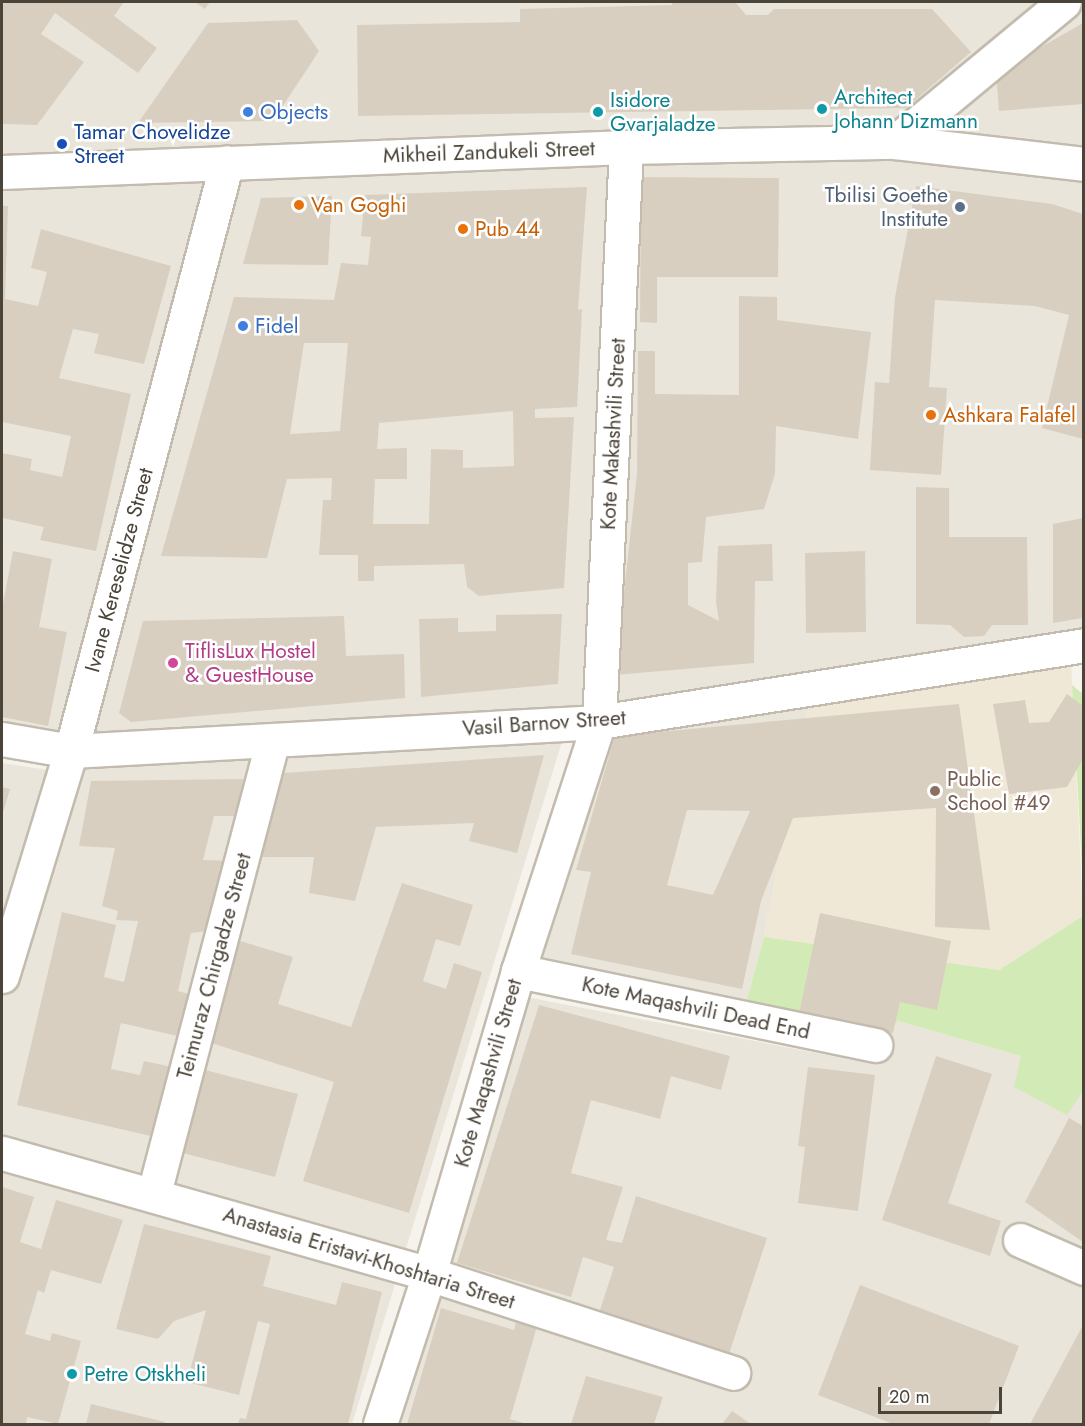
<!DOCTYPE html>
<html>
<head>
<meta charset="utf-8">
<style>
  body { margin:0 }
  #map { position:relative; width:1085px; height:1426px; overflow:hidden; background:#f6f3ec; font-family:Jost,sans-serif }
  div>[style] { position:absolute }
  .residential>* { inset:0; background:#eae5da }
  .education>* { inset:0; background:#efe8d6 }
  .green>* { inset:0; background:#d2eab5 }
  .building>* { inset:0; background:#d8cfc1 }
  .roads { filter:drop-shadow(2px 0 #c2bbae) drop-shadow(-2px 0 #c2bbae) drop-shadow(0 2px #c2bbae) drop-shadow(0 -2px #c2bbae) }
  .minor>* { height:33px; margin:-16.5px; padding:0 16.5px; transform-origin:16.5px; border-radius:16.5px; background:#fff }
  .dots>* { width:16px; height:16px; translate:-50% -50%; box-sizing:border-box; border:3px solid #fff; border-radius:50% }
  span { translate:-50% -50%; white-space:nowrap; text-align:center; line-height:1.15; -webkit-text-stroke:5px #fff; paint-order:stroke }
  .culture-label { font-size:21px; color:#0d838f }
  .left { translate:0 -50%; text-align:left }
  .shop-label { font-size:21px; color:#366cbe }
  .transit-label { font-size:21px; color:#164399 }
  .street-label { font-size:21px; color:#4b4439 }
  .service-label { font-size:21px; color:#4e5e75 }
  .right { translate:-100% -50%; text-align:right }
  .food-label { font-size:21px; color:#c56008 }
  .hotel-label { font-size:21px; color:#b23c85 }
  .education-label { font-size:21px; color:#785e54 }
  .frame { position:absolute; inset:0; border:3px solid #4b4439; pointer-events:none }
  .scale { position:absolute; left:878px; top:1387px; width:124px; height:27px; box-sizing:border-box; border:3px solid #4b4439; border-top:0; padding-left:8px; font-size:18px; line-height:21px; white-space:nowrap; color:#4b4439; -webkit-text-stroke:4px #fff; paint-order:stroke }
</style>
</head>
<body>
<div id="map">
  <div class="residential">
    <div style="clip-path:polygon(2px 2px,1083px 2px,1083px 645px,599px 722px,2px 739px)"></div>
    <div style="clip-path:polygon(809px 699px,764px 937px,745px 1007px,536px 966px,608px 728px)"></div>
    <div style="clip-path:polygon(564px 735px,352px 1424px,2px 1424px,2px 763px,55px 771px)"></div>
    <div style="clip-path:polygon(526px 997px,879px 1065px,881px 1038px,898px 1021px,1021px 1056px,1067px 1114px,1083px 1091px,1083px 1424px,391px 1424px)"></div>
  </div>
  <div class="education">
    <div style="clip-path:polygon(1071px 660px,1083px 916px,999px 970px,764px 937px,809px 699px)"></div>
  </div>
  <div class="green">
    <div style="clip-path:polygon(1072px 685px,1083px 694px,1083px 884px)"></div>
    <div style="clip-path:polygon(1083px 916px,1083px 1091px,1067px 1115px,1014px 1087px,1021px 1056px,898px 1021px,881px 1038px,745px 1007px,764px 937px,999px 970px)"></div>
  </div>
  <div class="building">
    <div style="clip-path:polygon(5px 2px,124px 2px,114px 16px,157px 48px,138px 73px,55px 13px,41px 34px,84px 62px,37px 125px,2px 124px,2px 6px)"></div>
    <div style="clip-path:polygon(195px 2px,210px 2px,205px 9px)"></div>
    <div style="clip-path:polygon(672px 2px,735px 2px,746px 15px,768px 15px,774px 9px,932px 9px,971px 52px,906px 108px,358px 116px,357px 25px,520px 22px,520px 9px,672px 5px)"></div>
    <div style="clip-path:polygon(297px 20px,319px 51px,273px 121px,138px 123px,208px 23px)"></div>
    <div style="clip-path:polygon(1083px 23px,1083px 104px,999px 111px,996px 73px)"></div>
    <div style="clip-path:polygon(641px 177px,779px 178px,778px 277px,657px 277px,657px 323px,640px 322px)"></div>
    <div style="clip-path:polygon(916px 186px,1052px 204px,1083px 214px,1083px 439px,1042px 428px,1069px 315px,1035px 306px,935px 300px,929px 387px,947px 388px,941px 475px,870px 470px,875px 382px,889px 383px,895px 297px)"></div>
    <div style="clip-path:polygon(evenodd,587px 187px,578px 310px,582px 309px,577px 407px,535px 409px,535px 418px,574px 417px,564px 588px,479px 596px,467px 587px,464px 564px,374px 566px,374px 581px,358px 581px,358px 555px,319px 555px,323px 500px,331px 500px,332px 478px,287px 479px,267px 558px,161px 556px,234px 297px,334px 300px,341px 263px,368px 265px,371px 237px,361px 236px,365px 195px,587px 187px,304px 343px,348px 343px,340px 431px,290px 434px,304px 343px,587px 187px,513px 411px,514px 466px,463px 468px,463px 450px,431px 449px,429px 524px,373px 524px,375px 479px,407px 479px,407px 448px,377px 449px,379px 423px,513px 411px)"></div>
    <div style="clip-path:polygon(332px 196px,328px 265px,243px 264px,261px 198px)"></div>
    <div style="clip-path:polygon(2px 206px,8px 206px,5px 299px,38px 306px,47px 272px,31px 268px,41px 229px,171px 266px,144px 364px,94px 353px,99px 334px,73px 329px,59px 378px,131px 394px,96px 551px,40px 540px,44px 527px,2px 518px,2px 453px,32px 459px,30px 470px,62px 477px,71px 436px,2px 422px)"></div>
    <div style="clip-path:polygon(739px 296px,777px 297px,777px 320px,871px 332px,858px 439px,776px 426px,775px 474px,764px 509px,706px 517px,702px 562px,688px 563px,688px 605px,719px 621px,716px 602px,718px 546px,772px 544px,773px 581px,755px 581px,754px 663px,615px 675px,637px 473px,638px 351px,655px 351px,655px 394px,739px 395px)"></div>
    <div style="clip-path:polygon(916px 487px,949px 488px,949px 537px,1027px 537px,1028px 625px,992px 625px,984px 636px,964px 637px,950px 625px,916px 624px)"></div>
    <div style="clip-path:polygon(1083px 518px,1083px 618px,1053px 623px,1053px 524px)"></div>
    <div style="clip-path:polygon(13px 551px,52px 559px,39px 627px,67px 632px,48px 726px,2px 717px,2px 609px)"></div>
    <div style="clip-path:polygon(865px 551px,866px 632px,806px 633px,805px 553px)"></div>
    <div style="clip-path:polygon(562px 614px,558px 684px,421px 697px,419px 619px,458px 618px,458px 632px,496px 631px,496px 615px)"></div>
    <div style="clip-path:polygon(344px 616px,346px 656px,404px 654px,405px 698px,131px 722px,119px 713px,143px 621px)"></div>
    <div style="clip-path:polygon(1067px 694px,1083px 706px,1083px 759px,1067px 787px,1009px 794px,993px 704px,1025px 700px,1029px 723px,1049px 722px)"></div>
    <div style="clip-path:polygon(evenodd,959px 704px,990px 930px,935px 927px,936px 808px,793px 818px,761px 901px,742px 989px,571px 954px,591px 872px,576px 870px,615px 736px,959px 704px,687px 810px,750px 811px,713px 895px,667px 885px,687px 810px)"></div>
    <div style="clip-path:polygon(544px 755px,517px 853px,469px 841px,474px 823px,376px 827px,355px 901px,309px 893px,314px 857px,261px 857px,283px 773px)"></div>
    <div style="clip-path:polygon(243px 779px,241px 816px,214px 816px,203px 860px,232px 861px,215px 930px,191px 933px,178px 991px,196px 996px,186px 1038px,121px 1023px,111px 1069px,140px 1075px,144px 1061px,172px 1067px,155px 1137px,17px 1105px,62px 912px,116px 925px,104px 977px,124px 982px,138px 921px,116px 920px,118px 911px,102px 906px,115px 848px,79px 846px,91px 781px)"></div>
    <div style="clip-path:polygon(2px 787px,10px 789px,2px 816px)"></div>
    <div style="clip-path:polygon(402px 883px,473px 905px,460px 946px,436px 939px,423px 981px,446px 989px,454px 963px,482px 972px,409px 1213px,303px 1181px,334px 1082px,205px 1041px,237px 940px,293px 957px,278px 1004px,351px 1027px)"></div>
    <div style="clip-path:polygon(820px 913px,951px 941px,937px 1010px,900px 1002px,893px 1033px,799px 1014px)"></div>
    <div style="clip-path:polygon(539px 1005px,730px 1056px,721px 1090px,671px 1076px,660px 1119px,591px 1100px,571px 1173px,623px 1187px,606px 1240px,622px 1243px,636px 1196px,767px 1238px,729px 1354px,600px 1310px,614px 1267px,583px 1257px,571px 1297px,457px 1263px)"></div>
    <div style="clip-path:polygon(936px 1056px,992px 1074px,948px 1203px,1001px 1221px,990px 1256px,882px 1220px)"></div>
    <div style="clip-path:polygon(808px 1067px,875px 1075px,858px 1211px,798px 1203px,805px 1147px,798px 1146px)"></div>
    <div style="clip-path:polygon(205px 1070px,298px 1094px,275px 1177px,183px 1153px)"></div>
    <div style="clip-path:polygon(1069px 1118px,1083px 1126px,1083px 1242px,1025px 1202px)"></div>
    <div style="clip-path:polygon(2px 1187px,34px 1197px,20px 1242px,41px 1249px,56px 1200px,123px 1220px,101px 1284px,51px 1270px,44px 1293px,38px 1290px,25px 1334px,50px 1341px,52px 1333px,81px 1341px,58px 1424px,27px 1417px,26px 1424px,2px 1424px)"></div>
    <div style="clip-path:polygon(144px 1224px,271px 1256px,263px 1286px,336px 1305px,342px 1282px,382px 1292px,348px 1424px,238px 1424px,240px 1418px,246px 1419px,270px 1324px,258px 1321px,239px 1395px,187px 1382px,206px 1310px,174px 1321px,158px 1339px,116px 1329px)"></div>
    <div style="clip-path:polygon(860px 1285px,1019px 1346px,989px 1424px,893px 1424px,818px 1395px)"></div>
    <div style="clip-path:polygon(441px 1308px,514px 1330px,517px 1318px,538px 1323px,510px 1419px,527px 1424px,407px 1424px)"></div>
    <div style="clip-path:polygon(1083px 1325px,1083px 1424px,1030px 1424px)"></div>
    <div style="clip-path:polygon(586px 1376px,663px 1397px,654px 1424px,571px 1424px)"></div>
    <div style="clip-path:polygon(91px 1404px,165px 1422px,165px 1424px,86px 1424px)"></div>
    <div style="clip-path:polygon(732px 1411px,751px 1424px,722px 1424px)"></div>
  </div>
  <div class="roads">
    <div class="minor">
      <div style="left:895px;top:142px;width:219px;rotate:-39.6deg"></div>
      <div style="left:2px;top:172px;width:625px;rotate:-2.29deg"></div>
      <div style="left:626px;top:147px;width:269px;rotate:-1.1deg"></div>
      <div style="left:895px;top:142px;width:190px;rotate:6.6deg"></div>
      <div style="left:2px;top:739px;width:70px;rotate:9.9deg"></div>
      <div style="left:71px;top:751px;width:529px;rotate:-3.14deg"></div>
      <div style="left:599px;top:722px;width:491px;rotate:-9deg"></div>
      <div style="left:518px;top:971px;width:365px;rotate:11.7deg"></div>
      <div style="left:2px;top:976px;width:235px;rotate:-73deg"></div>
      <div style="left:71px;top:751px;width:609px;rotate:-75.17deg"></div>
      <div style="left:2px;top:1153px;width:444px;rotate:15.8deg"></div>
      <div style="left:429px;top:1274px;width:320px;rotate:18deg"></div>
      <div style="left:154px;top:1193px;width:468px;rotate:-75.3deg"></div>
      <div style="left:1020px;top:1240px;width:70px;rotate:23.6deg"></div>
      <div style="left:380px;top:1424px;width:158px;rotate:-71.9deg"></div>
      <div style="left:429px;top:1274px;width:316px;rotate:-73.6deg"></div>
      <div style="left:518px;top:971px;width:262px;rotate:-72deg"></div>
      <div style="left:599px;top:722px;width:576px;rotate:-87.31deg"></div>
    </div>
  </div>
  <div class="dots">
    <div style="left:822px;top:109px;background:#0f9aa8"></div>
    <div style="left:248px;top:112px;background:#3f7fe0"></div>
    <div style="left:598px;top:112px;background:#0f9aa8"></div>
    <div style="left:62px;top:144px;background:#1a4fb4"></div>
    <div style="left:299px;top:205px;background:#e8710a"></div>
    <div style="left:960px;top:207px;background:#5c6f8a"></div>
    <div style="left:463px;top:229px;background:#e8710a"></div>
    <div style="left:243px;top:326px;background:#3f7fe0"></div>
    <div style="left:931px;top:415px;background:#e8710a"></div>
    <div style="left:173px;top:663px;background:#d1479c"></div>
    <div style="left:935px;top:791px;background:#8d6e63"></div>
    <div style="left:72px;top:1374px;background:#0f9aa8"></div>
  </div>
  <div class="culture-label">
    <span class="left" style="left:834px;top:109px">Architect<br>Johann Dizmann</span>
    <span class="left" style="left:610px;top:112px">Isidore<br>Gvarjaladze</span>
    <span class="left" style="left:84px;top:1374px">Petre Otskheli</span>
  </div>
  <div class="shop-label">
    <span class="left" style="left:260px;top:112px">Objects</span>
    <span class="left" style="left:255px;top:326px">Fidel</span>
  </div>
  <div class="transit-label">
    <span class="left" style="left:74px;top:144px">Tamar Chovelidze<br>Street</span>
  </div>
  <div class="street-label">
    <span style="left:489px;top:152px;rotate:-2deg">Mikheil Zandukeli Street</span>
    <span style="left:613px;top:434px;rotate:-87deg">Kote Makashvili Street</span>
    <span style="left:119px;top:570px;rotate:-75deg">Ivane Kereselidze Street</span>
    <span style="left:544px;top:723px;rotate:-4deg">Vasil Barnov Street</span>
    <span style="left:214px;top:966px;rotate:-75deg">Teimuraz Chirgadze Street</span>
    <span style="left:696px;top:1008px;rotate:12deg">Kote Maqashvili Dead End</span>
    <span style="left:488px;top:1073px;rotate:-74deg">Kote Maqashvili Street</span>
    <span style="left:369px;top:1258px;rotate:17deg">Anastasia Eristavi-Khoshtaria Street</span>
  </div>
  <div class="service-label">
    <span class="right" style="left:948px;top:207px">Tbilisi Goethe<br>Institute</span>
  </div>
  <div class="food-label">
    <span class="left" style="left:311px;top:205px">Van Goghi</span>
    <span class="left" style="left:475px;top:229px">Pub 44</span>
    <span class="left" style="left:943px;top:415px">Ashkara Falafel</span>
  </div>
  <div class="hotel-label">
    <span class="left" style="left:185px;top:663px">TiflisLux Hostel<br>&amp; GuestHouse</span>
  </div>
  <div class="education-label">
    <span class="left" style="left:947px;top:791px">Public<br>School #49</span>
  </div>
  <div class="frame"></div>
  <div class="scale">20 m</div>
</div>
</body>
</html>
